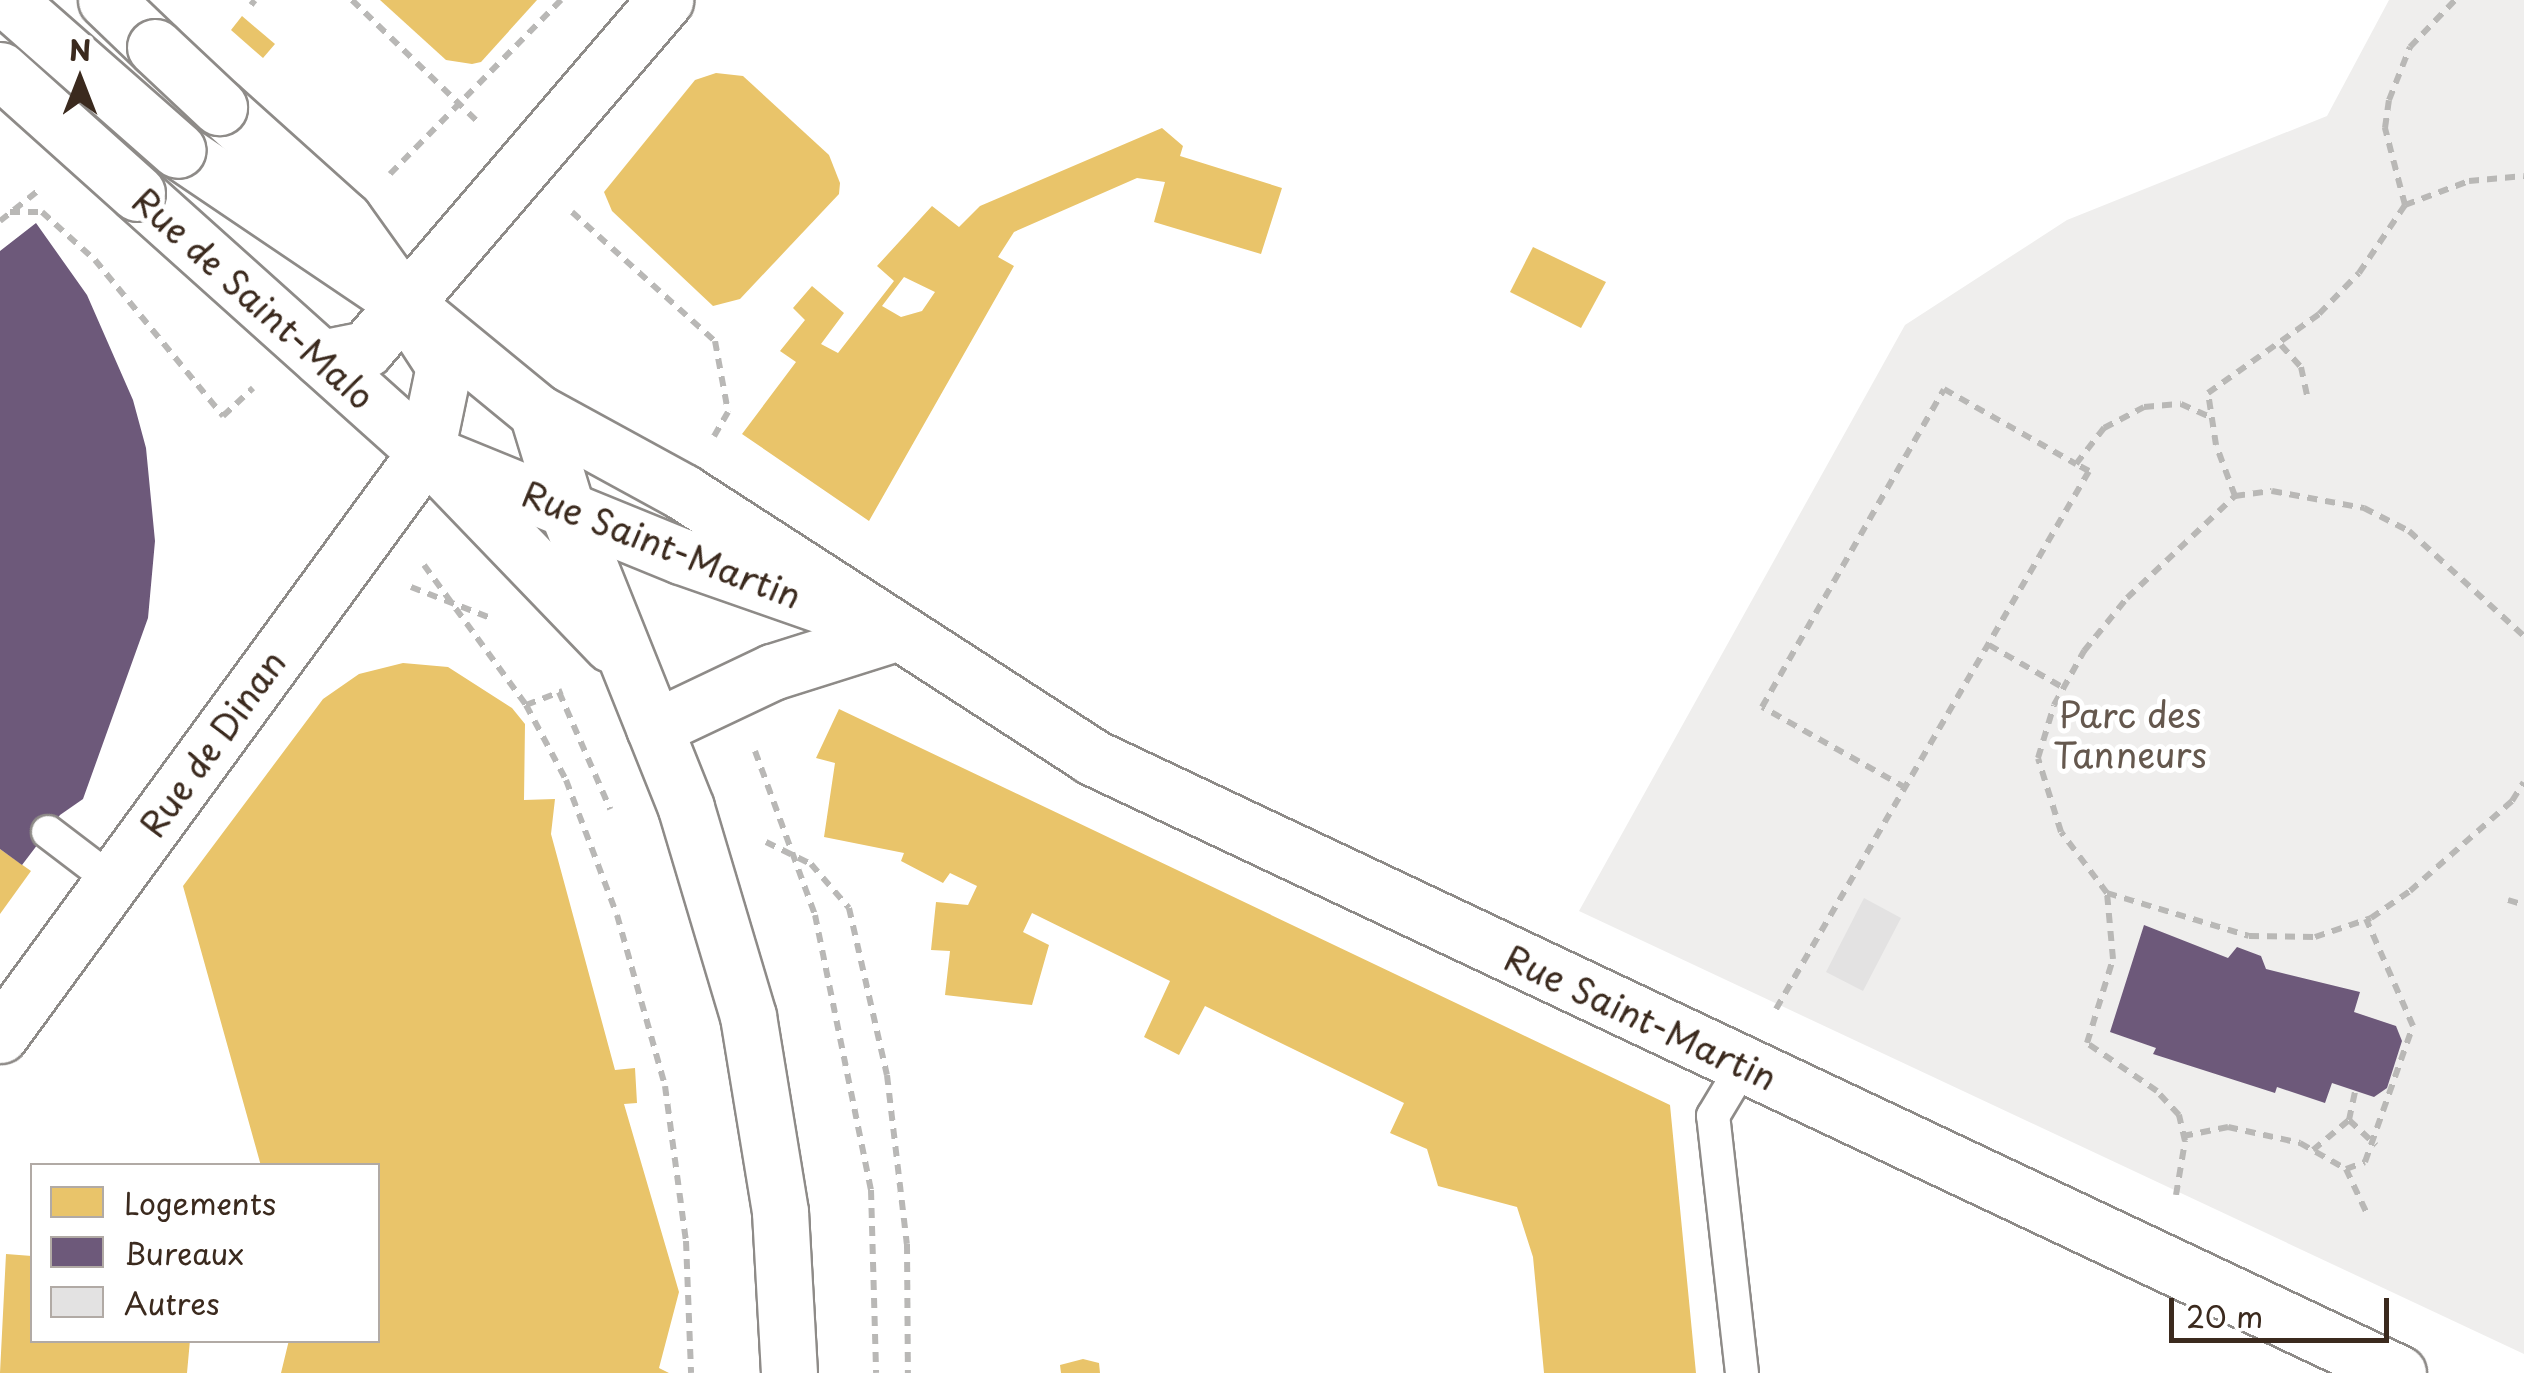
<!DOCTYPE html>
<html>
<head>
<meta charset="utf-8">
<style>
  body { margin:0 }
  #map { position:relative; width:2524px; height:1373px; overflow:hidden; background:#fff; font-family:"Playpen Sans",sans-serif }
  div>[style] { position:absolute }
  .green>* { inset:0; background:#efeeed }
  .pier>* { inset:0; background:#fff }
  .homes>* { inset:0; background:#e9c46a }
  .offices>* { inset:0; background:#6d597a }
  .building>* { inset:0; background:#e3e2e2 }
  .path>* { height:6px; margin-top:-3px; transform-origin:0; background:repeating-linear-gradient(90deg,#b9b8b6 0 10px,transparent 0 18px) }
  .roads { filter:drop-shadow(2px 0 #8e8b88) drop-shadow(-2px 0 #8e8b88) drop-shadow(0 2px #8e8b88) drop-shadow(0 -2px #8e8b88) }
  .service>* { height:32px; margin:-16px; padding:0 16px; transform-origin:16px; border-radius:16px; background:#fff }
  .minor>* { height:55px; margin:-27.5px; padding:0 27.5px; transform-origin:27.5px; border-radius:27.5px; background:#fff }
  .tertiary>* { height:55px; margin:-27.5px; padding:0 27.5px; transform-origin:27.5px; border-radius:27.5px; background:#fff }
  .primary>* { height:55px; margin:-27.5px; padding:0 27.5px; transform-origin:27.5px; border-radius:27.5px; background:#fff }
  .bridges { filter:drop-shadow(2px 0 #8e8b88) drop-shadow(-2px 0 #8e8b88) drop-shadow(0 2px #8e8b88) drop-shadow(0 -2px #8e8b88) }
  .primary-bridge>* { height:55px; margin:-27.5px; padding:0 27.5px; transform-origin:27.5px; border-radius:27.5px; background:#fff }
  span { translate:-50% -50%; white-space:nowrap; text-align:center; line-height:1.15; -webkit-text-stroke:10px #fff; paint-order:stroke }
  .street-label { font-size:35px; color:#3b2a1e }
  .park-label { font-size:35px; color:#65584e }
  .legend { position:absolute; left:30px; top:1163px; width:350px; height:180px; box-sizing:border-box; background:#fff; border:2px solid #b1aaa5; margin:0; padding:12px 18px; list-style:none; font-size:30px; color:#3b2a1e }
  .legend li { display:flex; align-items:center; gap:20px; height:50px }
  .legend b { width:50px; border:2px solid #b1aaa5 }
  .north { position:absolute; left:30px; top:30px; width:100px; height:100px; -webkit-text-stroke:8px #fff; paint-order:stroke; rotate:0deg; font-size:28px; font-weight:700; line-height:40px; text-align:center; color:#3b2a1e }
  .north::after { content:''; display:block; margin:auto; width:35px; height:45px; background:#3b2a1e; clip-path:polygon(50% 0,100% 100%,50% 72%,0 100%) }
  .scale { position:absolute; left:2169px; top:1298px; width:220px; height:45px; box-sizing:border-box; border:5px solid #3b2a1e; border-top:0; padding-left:12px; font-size:30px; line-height:35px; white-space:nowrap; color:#3b2a1e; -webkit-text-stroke:8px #fff; paint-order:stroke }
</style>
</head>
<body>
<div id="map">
  <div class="green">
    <div style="clip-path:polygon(2389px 0,2524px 0,2524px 1354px,1579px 911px,1905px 325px,2067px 220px,2327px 116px)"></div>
  </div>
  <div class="pier">
    <div style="clip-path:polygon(0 0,228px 0,23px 173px,0 152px)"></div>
  </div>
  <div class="homes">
    <div style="clip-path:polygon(380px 0,537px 0,481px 62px,472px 64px,446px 60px)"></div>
    <div style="clip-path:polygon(242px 16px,275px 44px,263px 58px,231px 30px)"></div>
    <div style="clip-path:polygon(716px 73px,743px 76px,829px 155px,840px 183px,839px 194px,740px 299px,713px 306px,612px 211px,604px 192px,695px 80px)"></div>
    <div style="clip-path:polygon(evenodd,1162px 128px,1183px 146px,1180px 156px,1282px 188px,1261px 254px,1154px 222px,1165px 182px,1137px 178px,1014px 232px,998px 257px,1014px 266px,869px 521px,742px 434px,796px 362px,780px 351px,805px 320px,793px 308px,812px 286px,844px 313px,821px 344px,838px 353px,894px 281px,877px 266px,932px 206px,959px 227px,980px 206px,1162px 128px,904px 277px,935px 292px,922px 311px,901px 317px,882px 306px,904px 277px)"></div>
    <div style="clip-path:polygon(1533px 247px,1606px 282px,1581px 328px,1510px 292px)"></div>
    <div style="clip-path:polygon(403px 663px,448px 667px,512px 708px,525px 724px,524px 800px,555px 799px,551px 834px,615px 1070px,635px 1068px,637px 1103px,624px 1104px,679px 1292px,659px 1368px,669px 1373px,281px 1373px,289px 1340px,378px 1340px,378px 1166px,261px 1166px,183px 886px,323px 699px,359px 674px)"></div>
    <div style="clip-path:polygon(839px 709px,1670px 1105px,1696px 1373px,1544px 1373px,1533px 1257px,1517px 1207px,1438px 1186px,1427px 1149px,1390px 1133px,1404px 1103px,1205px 1006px,1179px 1055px,1144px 1037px,1170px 981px,1032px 913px,1023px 932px,1049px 945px,1032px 1005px,945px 995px,950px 951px,931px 950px,936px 902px,968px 905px,977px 886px,950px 873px,943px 883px,901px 861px,904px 853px,824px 837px,835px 763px,816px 758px)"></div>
    <div style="clip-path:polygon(0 849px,31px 871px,0 914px)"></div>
    <div style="clip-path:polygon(6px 1254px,32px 1256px,32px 1340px,190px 1340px,187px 1373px,0 1373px)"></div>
    <div style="clip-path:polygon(1083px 1359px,1099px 1363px,1100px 1373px,1061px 1373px,1060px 1365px)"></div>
  </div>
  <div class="offices">
    <div style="clip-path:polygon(36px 223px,87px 295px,133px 400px,146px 448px,155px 541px,148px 618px,83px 799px,60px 815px,22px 865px,0 849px,0 251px)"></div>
    <div style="clip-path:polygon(2144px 925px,2228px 958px,2237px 947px,2261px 956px,2266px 969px,2360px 992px,2354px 1012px,2396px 1026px,2402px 1041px,2387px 1088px,2374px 1097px,2332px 1083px,2325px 1103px,2277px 1087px,2275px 1093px,2153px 1054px,2156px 1048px,2110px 1032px)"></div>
  </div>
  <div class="building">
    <div style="clip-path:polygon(1864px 898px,1901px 918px,1863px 991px,1826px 972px)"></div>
  </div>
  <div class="path">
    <div style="left:352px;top:0;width:173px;rotate:44.1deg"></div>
    <div style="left:251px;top:5px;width:6px;rotate:-51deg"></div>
    <div style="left:390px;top:174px;width:244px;rotate:-45.5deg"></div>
    <div style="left:2405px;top:205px;width:68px;rotate:-20.6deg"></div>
    <div style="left:2469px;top:181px;width:55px;rotate:-5.2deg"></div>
    <div style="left:10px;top:212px;width:32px"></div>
    <div style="left:42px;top:212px;width:72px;rotate:42.2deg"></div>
    <div style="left:95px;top:260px;width:202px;rotate:50.6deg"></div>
    <div style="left:223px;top:416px;width:41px;rotate:-43deg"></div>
    <div style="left:572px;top:212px;width:193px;rotate:42.1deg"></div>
    <div style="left:715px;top:341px;width:72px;rotate:79.6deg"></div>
    <div style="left:728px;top:412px;width:28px;rotate:120deg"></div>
    <div style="left:0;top:221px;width:50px;rotate:-38.5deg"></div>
    <div style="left:2281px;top:345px;width:30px;rotate:48deg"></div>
    <div style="left:2301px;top:367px;width:30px;rotate:78deg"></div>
    <div style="left:2235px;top:496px;width:54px;rotate:-110.4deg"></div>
    <div style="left:2216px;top:445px;width:53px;rotate:-98.7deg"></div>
    <div style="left:2208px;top:393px;width:136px;rotate:-35.4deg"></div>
    <div style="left:2319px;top:314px;width:57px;rotate:-45.7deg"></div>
    <div style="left:2359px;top:273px;width:82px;rotate:-55.9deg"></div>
    <div style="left:2405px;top:205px;width:80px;rotate:-104.6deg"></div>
    <div style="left:2385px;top:128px;width:28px;rotate:-82deg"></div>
    <div style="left:2389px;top:100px;width:57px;rotate:-68.4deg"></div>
    <div style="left:2410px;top:47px;width:65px;rotate:-46.2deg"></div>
    <div style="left:424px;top:565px;width:173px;rotate:53.9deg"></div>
    <div style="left:526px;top:705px;width:39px;rotate:-21deg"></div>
    <div style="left:411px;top:587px;width:83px;rotate:21.3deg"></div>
    <div style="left:1989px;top:645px;width:84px;rotate:29.9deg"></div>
    <div style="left:559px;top:692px;width:128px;rotate:66.4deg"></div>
    <div style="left:526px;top:705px;width:85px;rotate:61.9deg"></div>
    <div style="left:566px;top:780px;width:144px;rotate:69.3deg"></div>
    <div style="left:617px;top:915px;width:178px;rotate:74.3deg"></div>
    <div style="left:665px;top:1086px;width:156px;rotate:82.3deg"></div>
    <div style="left:686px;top:1241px;width:132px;rotate:87.8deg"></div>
    <div style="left:755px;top:751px;width:175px;rotate:69.9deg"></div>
    <div style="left:815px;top:915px;width:281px;rotate:78.5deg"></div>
    <div style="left:871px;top:1190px;width:183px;rotate:88.4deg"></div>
    <div style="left:1906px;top:788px;width:165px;rotate:-150.6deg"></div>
    <div style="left:1762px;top:707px;width:366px;rotate:-60.2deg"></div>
    <div style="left:1944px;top:389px;width:152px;rotate:29.6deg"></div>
    <div style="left:766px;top:842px;width:50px;rotate:26.1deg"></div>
    <div style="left:811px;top:864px;width:58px;rotate:49.2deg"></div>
    <div style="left:849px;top:908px;width:171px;rotate:77.2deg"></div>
    <div style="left:887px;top:1075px;width:170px;rotate:83.3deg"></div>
    <div style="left:907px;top:1244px;width:129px;rotate:89.6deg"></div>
    <div style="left:2107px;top:893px;width:148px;rotate:16.8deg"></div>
    <div style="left:2249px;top:936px;width:66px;rotate:0.9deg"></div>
    <div style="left:2315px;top:937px;width:59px;rotate:-18.7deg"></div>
    <div style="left:2371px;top:918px;width:47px;rotate:-34.7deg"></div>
    <div style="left:2410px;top:891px;width:136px;rotate:-41.4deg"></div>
    <div style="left:2512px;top:801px;width:22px;rotate:-58deg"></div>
    <div style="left:2508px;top:900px;width:17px;rotate:17deg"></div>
    <div style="left:1776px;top:1009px;width:622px;rotate:-59.81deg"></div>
    <div style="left:2089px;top:471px;width:15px;rotate:-152deg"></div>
    <div style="left:2076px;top:464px;width:46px;rotate:-52.1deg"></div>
    <div style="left:2104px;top:428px;width:45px;rotate:-27.7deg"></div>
    <div style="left:2144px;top:407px;width:37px;rotate:-5deg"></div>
    <div style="left:2181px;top:404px;width:30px;rotate:24deg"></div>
    <div style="left:2349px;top:1120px;width:30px;rotate:-78deg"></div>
    <div style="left:2183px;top:1136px;width:46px;rotate:-11.3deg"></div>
    <div style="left:2228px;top:1127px;width:74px;rotate:12.5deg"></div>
    <div style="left:2300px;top:1143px;width:53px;rotate:29.5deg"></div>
    <div style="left:2346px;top:1169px;width:20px;rotate:-20deg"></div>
    <div style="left:2365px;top:1162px;width:144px;rotate:-70.6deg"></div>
    <div style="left:2413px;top:1026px;width:117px;rotate:-113.7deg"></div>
    <div style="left:2313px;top:1150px;width:47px;rotate:-39.8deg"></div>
    <div style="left:2349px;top:1120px;width:37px;rotate:43deg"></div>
    <div style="left:2346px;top:1169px;width:52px;rotate:64.9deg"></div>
    <div style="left:2176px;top:1195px;width:55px;rotate:-80.5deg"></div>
    <div style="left:2185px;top:1141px;width:27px;rotate:-103deg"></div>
    <div style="left:2179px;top:1115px;width:33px;rotate:-133deg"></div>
    <div style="left:2157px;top:1091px;width:85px;rotate:-145.6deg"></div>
    <div style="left:2087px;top:1043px;width:88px;rotate:-72.8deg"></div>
    <div style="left:2113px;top:959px;width:66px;rotate:-95.2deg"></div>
    <div style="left:2107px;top:893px;width:76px;rotate:-127deg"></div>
    <div style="left:2061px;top:832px;width:77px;rotate:-107.3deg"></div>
    <div style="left:2038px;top:758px;width:55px;rotate:-73.2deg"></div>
    <div style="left:2054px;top:705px;width:62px;rotate:-60.9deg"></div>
    <div style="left:2084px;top:651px;width:68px;rotate:-50.9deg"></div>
    <div style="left:2127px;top:598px;width:149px;rotate:-43.4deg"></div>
    <div style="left:2235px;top:496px;width:37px;rotate:-8deg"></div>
    <div style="left:2272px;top:491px;width:94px;rotate:10.5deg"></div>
    <div style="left:2364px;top:508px;width:51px;rotate:27.1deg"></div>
    <div style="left:2409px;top:531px;width:156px;rotate:42.4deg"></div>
  </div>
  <div class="roads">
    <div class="service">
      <div style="left:48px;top:832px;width:79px;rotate:37.3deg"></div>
      <div style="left:1742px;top:1373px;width:259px;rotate:-96.4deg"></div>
      <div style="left:1713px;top:1116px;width:58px;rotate:-59deg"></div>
    </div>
    <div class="minor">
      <div style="left:407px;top:309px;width:68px;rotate:57deg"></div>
      <div style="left:444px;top:366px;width:88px;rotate:101.8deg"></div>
      <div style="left:426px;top:452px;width:275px;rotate:22.2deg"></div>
      <div style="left:681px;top:556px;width:188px;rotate:19.3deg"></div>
      <div style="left:321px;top:358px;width:46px;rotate:-11.3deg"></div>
      <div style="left:366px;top:349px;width:460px;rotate:-49.4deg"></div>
      <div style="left:654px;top:728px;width:131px;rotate:-25.4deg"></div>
      <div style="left:772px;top:672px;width:133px;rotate:-17.5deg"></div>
    </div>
    <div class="tertiary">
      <div style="left:0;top:1035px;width:722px;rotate:-53.84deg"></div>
    </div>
    <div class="primary">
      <div style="left:106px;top:0;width:68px;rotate:43.8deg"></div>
      <div style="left:219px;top:107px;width:168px;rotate:41.9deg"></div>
      <div style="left:344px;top:219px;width:74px;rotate:54.4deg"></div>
      <div style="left:178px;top:150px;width:272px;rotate:34deg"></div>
      <div style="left:403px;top:302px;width:173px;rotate:39.4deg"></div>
      <div style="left:537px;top:412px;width:166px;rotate:28.7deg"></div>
      <div style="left:683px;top:492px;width:487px;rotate:32.9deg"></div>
      <div style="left:1092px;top:757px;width:1444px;rotate:25.25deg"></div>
      <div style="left:137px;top:193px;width:388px;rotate:41.9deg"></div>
      <div style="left:426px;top:452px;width:267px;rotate:46.1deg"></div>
      <div style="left:537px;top:412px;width:102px;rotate:73deg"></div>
      <div style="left:567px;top:510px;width:321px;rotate:68.2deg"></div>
      <div style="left:686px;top:808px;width:217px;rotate:73.4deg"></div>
      <div style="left:748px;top:1016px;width:199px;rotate:80.7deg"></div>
      <div style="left:780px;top:1212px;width:161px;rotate:86.8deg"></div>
    </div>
  </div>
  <div class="bridges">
    <div class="primary-bridge">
      <div style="left:7px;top:0;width:227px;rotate:41.3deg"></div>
      <div style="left:155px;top:47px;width:88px;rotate:43.2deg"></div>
      <div style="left:0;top:70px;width:184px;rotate:41.9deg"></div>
    </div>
  </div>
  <div class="street-label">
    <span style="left:254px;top:298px;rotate:42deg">Rue de Saint-Malo</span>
    <span style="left:662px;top:544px;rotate:21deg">Rue Saint-Martin</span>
    <span style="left:212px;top:743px;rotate:-54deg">Rue de Dinan</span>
    <span style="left:1641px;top:1017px;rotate:25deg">Rue Saint-Martin</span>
  </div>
  <div class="park-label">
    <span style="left:2130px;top:734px">Parc des<br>Tanneurs</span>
  </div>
  <ul class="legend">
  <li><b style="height:28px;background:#e9c46a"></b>Logements</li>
  <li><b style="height:28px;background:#6d597a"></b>Bureaux</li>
  <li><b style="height:28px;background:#e3e2e2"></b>Autres</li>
  </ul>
  <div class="north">N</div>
  <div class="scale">20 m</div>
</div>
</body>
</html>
